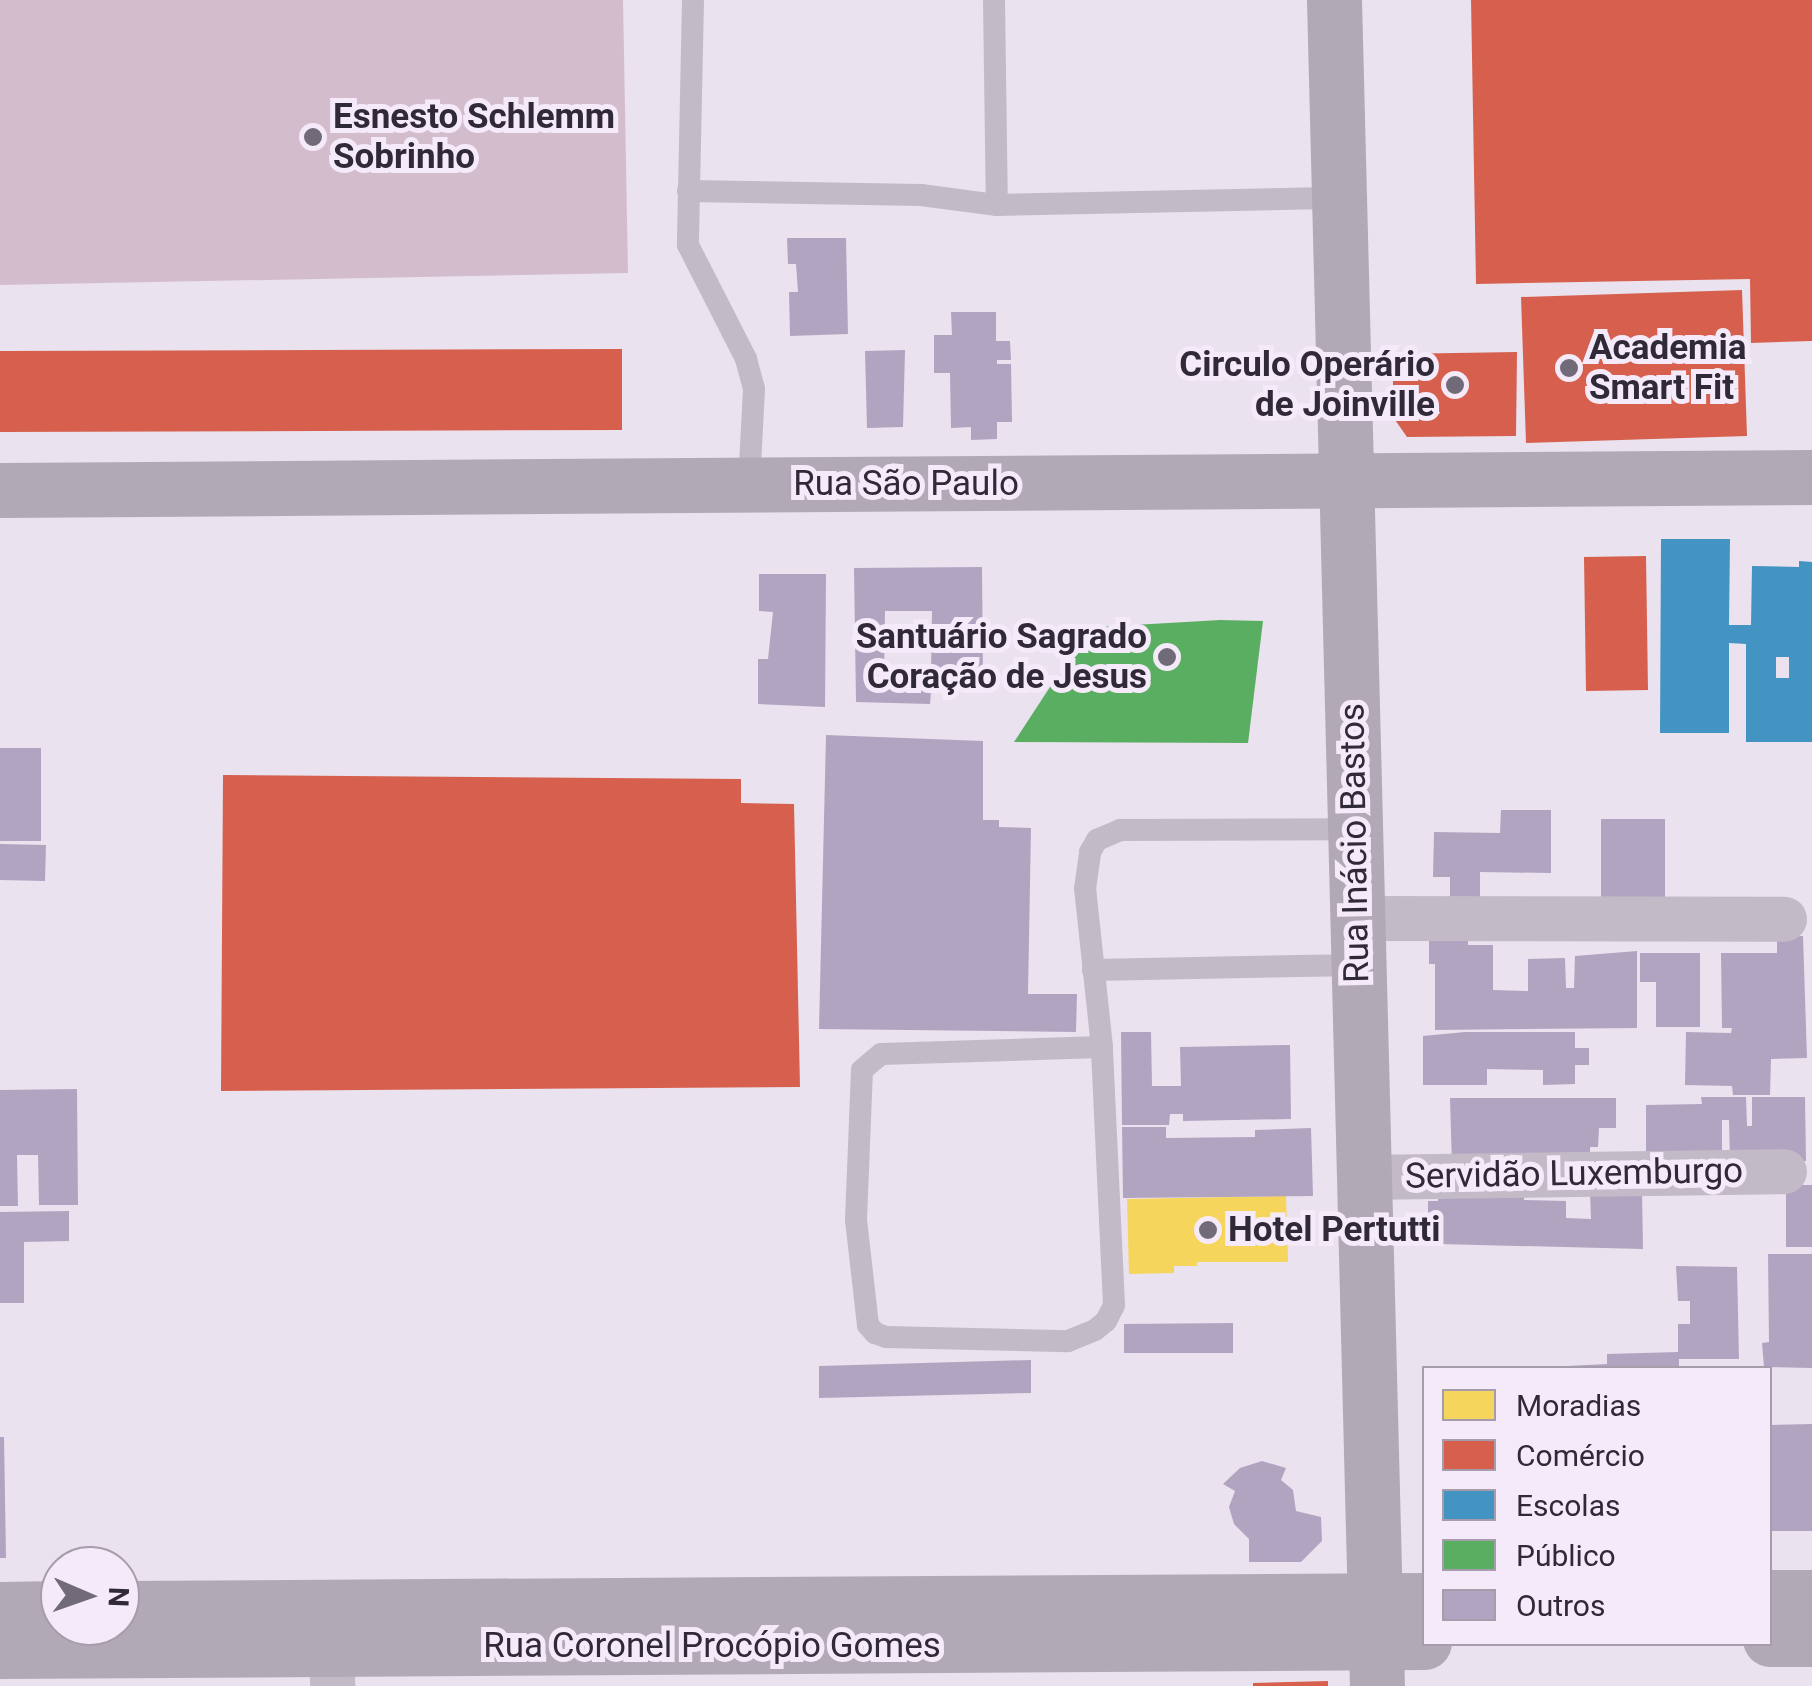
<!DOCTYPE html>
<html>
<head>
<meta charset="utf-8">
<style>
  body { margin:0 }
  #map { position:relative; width:1812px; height:1686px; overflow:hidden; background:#eae2ee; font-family:Roboto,sans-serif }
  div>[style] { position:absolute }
  .green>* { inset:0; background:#d3bdcc }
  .homes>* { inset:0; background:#f6d55c }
  .shops>* { inset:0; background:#d6604d }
  .schools>* { inset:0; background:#4393c3 }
  .public>* { inset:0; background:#5aae61 }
  .building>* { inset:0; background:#b1a4c1 }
  .lane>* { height:22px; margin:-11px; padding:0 11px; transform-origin:11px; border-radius:11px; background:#c2bbc7 }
  .street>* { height:45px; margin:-22.5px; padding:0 22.5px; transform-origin:22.5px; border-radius:22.5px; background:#c2bbc7 }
  .primary>* { height:55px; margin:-27.5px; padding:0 27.5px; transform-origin:27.5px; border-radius:27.5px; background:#b1aab6 }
  .dots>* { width:28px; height:28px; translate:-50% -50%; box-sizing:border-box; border:5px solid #f5eafa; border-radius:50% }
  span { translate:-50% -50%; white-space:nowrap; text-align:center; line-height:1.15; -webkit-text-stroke:10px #f5eafa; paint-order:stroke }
  .poi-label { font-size:35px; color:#302938; font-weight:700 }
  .left { translate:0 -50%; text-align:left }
  .right { translate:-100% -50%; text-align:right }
  .street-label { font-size:35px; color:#302938 }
  .legend { position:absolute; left:1422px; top:1366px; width:350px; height:280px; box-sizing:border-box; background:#f5eafa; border:2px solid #a69dac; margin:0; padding:12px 18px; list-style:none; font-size:30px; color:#302938 }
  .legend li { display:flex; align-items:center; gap:20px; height:50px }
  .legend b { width:50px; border:2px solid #a69dac }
  .north { position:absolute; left:40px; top:1546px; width:100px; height:100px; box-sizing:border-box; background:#f5eafa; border:2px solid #a69dac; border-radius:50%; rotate:92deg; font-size:28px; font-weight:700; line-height:40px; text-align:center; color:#302938 }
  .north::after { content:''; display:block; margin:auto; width:35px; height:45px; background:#716a78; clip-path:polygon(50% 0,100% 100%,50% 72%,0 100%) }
</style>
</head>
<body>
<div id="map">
  <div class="green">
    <div style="clip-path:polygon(0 0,623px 0,628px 273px,0 285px)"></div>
  </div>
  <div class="homes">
    <div style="clip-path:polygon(1286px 1196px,1288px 1262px,1197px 1262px,1197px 1266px,1174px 1266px,1174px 1273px,1129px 1274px,1127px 1199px)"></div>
  </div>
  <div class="shops">
    <div style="clip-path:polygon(1471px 0,1812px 0,1812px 341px,1751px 343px,1750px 279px,1476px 284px)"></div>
    <div style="clip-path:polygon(1742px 290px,1747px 436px,1526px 443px,1521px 297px)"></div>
    <div style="clip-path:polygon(622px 349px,622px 430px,0 432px,0 351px)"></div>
    <div style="clip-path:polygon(1517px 352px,1516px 436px,1407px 437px,1393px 417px,1393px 354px)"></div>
    <div style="clip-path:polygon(1646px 556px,1648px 690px,1586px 691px,1584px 557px)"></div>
    <div style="clip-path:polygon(223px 775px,741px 779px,741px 803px,794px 804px,800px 1087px,221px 1091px)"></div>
    <div style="clip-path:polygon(1328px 1681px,1328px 1686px,1253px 1686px,1253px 1683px)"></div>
  </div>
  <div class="schools">
    <div style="clip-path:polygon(evenodd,1661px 539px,1730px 539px,1729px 625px,1751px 625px,1752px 566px,1799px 567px,1799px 561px,1812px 562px,1812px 742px,1746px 742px,1746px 644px,1729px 643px,1729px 733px,1660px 733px,1661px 539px,1776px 657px,1789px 657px,1789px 678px,1776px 678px,1776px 657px)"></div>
  </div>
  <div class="public">
    <div style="clip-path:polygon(1220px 620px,1263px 621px,1248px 743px,1014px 742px,1050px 687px,1099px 627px)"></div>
  </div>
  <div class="building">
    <div style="clip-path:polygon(787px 238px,846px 238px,848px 334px,790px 336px,789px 292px,798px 292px,796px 264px,788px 264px)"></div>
    <div style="clip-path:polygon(951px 312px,996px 312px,996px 341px,1010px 341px,1011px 360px,997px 360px,997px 364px,1011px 364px,1012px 422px,997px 422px,997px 439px,971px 440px,971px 427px,951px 428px,950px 373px,934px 373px,934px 335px,952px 335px)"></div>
    <div style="clip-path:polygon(905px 350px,903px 427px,867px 428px,865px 351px)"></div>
    <div style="clip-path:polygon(evenodd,982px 567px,983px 679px,932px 680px,930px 704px,856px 702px,854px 568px,982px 567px,885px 611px,932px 611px,931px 675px,884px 675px,885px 611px)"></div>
    <div style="clip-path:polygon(759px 574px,826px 574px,825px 707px,758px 704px,758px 659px,768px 659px,773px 612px,759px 611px)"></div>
    <div style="clip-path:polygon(826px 735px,983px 741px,983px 820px,999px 820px,999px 827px,1031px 828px,1028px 994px,1077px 994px,1076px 1032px,819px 1029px)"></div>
    <div style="clip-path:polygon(0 748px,41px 748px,41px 841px,0 841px)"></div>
    <div style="clip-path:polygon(1501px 810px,1551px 810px,1551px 873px,1480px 872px,1480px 900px,1450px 900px,1450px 877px,1433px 877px,1434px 832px,1500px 833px)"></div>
    <div style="clip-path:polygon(1601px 819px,1665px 819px,1665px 912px,1601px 911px)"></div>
    <div style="clip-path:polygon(0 844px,46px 845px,45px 881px,0 880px)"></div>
    <div style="clip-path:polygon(1803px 936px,1807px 1058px,1771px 1059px,1770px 1095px,1733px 1095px,1732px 1086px,1685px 1085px,1686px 1032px,1731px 1033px,1732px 1028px,1722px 1028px,1721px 953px,1777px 953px,1777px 937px)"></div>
    <div style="clip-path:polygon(1468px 939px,1468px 945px,1493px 945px,1493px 990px,1528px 991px,1528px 959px,1565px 958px,1566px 988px,1574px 988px,1575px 956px,1637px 951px,1637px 1028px,1435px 1030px,1435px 964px,1429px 964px,1429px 940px)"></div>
    <div style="clip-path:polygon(1640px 953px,1700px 953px,1700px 1027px,1656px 1027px,1656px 982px,1640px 982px)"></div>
    <div style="clip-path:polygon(1121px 1032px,1151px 1032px,1152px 1086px,1181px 1086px,1180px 1047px,1290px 1045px,1291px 1119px,1183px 1121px,1183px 1114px,1170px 1114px,1169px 1125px,1122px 1125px)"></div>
    <div style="clip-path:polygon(1465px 1032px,1575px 1032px,1575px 1048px,1589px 1048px,1589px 1065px,1575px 1065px,1575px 1084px,1543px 1085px,1543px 1070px,1487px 1069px,1487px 1085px,1423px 1085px,1423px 1036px)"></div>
    <div style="clip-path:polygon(77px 1089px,78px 1205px,39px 1205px,38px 1155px,17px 1155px,18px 1206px,0 1206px,0 1090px)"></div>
    <div style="clip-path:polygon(1701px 1097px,1746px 1097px,1747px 1126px,1752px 1126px,1752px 1097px,1805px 1097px,1806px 1161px,1730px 1161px,1729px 1120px,1722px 1120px,1722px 1164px,1646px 1152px,1646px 1105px,1702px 1104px)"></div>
    <div style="clip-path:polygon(1450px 1098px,1616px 1098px,1616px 1128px,1599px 1128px,1598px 1147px,1590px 1147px,1590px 1156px,1452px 1166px)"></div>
    <div style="clip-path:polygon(1122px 1127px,1166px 1127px,1166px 1138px,1255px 1137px,1255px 1130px,1311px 1128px,1313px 1196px,1123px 1198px)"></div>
    <div style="clip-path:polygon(1786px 1185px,1812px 1185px,1812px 1247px,1786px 1247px)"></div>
    <div style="clip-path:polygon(1590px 1191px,1642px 1191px,1643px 1249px,1439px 1244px,1439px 1229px,1428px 1229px,1428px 1201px,1438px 1201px,1438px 1196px,1524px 1195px,1524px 1200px,1566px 1201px,1566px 1218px,1591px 1219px)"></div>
    <div style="clip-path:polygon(69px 1211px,69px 1241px,24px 1242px,24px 1303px,0 1303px,0 1212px)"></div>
    <div style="clip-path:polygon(1768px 1254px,1812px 1254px,1812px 1368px,1764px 1367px,1762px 1343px,1769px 1342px)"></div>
    <div style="clip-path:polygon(1676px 1266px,1737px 1267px,1739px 1359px,1679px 1359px,1679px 1368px,1528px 1368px,1607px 1364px,1607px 1354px,1678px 1352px,1678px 1324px,1690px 1324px,1690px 1301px,1678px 1301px)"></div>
    <div style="clip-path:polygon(1233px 1323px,1233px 1353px,1124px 1353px,1124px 1324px)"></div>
    <div style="clip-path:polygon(1031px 1360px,1031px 1393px,819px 1398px,819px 1366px)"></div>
    <div style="clip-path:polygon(1812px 1424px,1812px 1531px,1770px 1531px,1770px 1425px)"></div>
    <div style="clip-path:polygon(0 1437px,4px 1437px,6px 1558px,0 1558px)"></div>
    <div style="clip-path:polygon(1262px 1461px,1286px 1468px,1281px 1480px,1293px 1490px,1296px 1511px,1321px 1517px,1322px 1541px,1301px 1562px,1249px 1562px,1249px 1539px,1234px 1524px,1229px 1507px,1235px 1491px,1223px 1484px,1240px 1468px)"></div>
  </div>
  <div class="lane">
    <div style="left:693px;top:0;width:245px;rotate:91.2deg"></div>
    <div style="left:688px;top:245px;width:128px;rotate:63deg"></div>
    <div style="left:746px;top:359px;width:31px;rotate:75deg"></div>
    <div style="left:754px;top:389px;width:96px;rotate:93deg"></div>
    <div style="left:994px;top:0;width:205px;rotate:89.2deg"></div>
    <div style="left:688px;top:191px;width:233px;rotate:1deg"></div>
    <div style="left:921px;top:195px;width:77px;rotate:7.5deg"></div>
    <div style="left:997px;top:205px;width:342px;rotate:-1.2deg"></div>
    <div style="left:1093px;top:970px;width:266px;rotate:-1.1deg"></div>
    <div style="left:1102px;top:1047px;width:221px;rotate:178.2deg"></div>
    <div style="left:881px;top:1054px;width:25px;rotate:140deg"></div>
    <div style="left:862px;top:1070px;width:150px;rotate:92.3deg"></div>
    <div style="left:856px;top:1220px;width:106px;rotate:83.5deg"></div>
    <div style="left:868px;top:1325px;width:11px;rotate:49deg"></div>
    <div style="left:875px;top:1333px;width:12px;rotate:20deg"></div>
    <div style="left:886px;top:1337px;width:182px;rotate:1.3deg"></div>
    <div style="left:1068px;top:1341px;width:29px;rotate:-22deg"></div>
    <div style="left:1095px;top:1330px;width:14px;rotate:-39deg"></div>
    <div style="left:1106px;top:1321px;width:18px;rotate:-63deg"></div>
    <div style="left:1114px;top:1305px;width:258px;rotate:-92.7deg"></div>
    <div style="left:1102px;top:1047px;width:159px;rotate:-96.1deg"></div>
    <div style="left:1085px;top:889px;width:37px;rotate:-82deg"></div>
    <div style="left:1090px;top:852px;width:14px;rotate:-60deg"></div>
    <div style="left:1097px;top:840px;width:25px;rotate:-23deg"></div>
    <div style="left:1120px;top:830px;width:235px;rotate:-0.2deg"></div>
  </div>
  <div class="street">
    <div style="left:1357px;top:918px;width:427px;rotate:0.1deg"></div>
    <div style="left:1364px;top:1177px;width:420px;rotate:-0.8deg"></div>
    <div style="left:331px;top:1649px;width:37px;rotate:88deg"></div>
  </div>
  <div class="primary">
    <div style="left:1334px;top:0;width:1687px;rotate:88.54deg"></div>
    <div style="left:0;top:490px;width:1812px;rotate:-0.41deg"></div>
    <div style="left:1770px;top:1597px;width:42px"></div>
    <div style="left:120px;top:1608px;width:1304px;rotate:-0.35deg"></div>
    <div style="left:0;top:1609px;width:60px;rotate:-1deg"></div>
    <div style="left:1770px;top:1639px;width:42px"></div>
    <div style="left:0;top:1651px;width:1424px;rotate:-0.36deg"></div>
  </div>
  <div class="dots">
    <div style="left:313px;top:137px;background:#716a78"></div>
    <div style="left:1569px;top:368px;background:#716a78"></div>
    <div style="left:1455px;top:385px;background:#716a78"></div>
    <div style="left:1167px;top:657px;background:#716a78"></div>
    <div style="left:1208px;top:1230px;background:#716a78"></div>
  </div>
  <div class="poi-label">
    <span class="left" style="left:333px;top:137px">Esnesto Schlemm<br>Sobrinho</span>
    <span class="left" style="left:1589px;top:368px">Academia<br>Smart Fit</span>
    <span class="right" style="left:1435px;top:385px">Circulo Operário<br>de Joinville</span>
    <span class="right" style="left:1147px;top:657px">Santuário Sagrado<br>Coração de Jesus</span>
    <span class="left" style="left:1228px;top:1230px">Hotel Pertutti</span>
  </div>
  <div class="street-label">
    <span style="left:906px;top:484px">Rua São Paulo</span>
    <span style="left:1355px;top:843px;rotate:-91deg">Rua Inácio Bastos</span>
    <span style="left:1574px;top:1174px;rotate:-1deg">Servidão Luxemburgo</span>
    <span style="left:712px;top:1646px">Rua Coronel Procópio Gomes</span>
  </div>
  <ul class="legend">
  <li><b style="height:28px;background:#f6d55c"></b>Moradias</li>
  <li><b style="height:28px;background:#d6604d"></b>Comércio</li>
  <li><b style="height:28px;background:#4393c3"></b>Escolas</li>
  <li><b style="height:28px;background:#5aae61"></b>Público</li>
  <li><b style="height:28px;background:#b1a4c1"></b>Outros</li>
  </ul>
  <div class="north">N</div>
</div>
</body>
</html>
